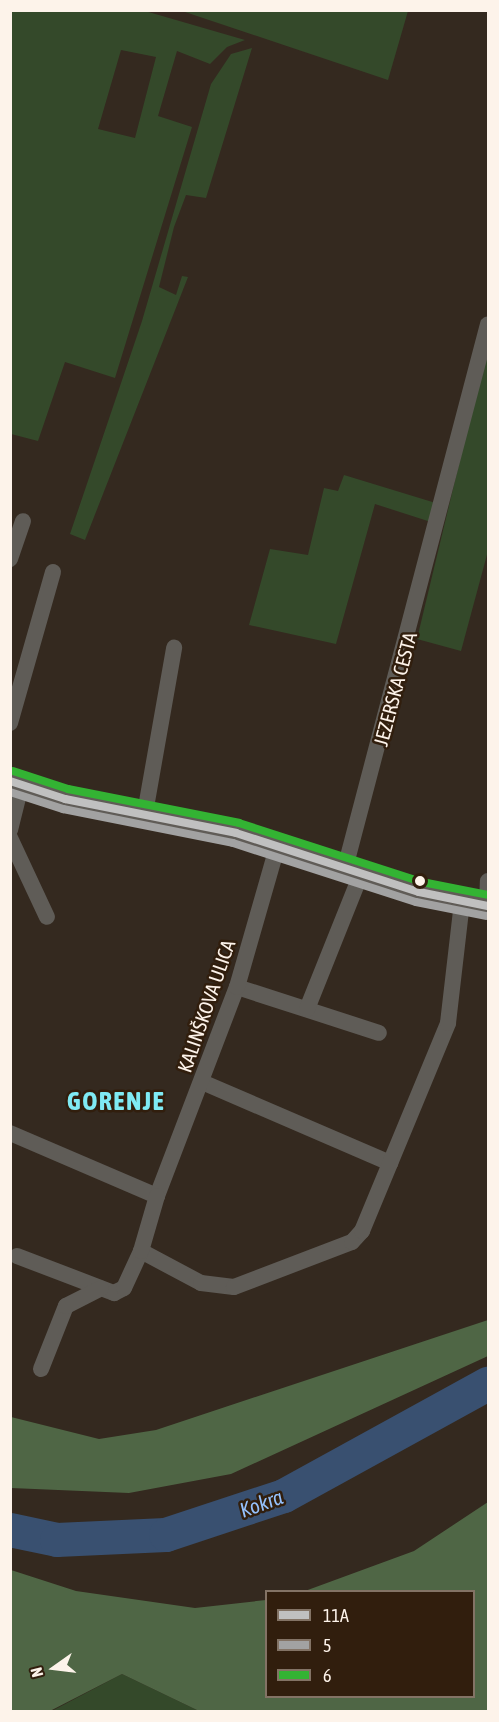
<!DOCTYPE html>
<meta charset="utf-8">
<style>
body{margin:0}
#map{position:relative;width:499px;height:1722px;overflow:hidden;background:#34291f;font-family:"Asap Condensed",sans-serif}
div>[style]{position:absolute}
.green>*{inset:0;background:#34492a}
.forest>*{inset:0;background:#4f6645}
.river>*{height:34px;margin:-17px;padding:0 17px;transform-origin:17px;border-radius:17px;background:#395070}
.street>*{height:16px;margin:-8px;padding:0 8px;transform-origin:8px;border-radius:8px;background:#5f5c57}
.secondary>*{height:24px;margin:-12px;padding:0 12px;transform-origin:12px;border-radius:12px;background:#605c57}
.bus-1>*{height:8px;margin:-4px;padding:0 4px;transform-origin:4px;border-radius:4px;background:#c0c0c0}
.bus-2>*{height:8px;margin:-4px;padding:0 4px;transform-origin:4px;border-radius:4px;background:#a2a2a2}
.bus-3>*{height:8px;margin:-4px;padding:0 4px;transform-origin:4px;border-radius:4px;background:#33b333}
.dots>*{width:16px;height:16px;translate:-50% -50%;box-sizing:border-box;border:3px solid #311e0d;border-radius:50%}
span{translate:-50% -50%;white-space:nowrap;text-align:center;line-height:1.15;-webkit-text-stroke:5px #311e0d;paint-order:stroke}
.street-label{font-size:20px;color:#fdf3ea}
.water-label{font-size:21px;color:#95c1fc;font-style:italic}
.district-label{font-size:26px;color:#7feaf3;font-weight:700;letter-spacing:1.5px}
.frame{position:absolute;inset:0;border:12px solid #fdf3ea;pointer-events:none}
.legend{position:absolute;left:265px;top:1590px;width:210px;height:108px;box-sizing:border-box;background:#311e0d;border:2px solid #837365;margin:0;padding:8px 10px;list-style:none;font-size:18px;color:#fdf3ea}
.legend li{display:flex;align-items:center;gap:12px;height:30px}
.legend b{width:30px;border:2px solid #837365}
.north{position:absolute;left:24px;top:1638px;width:60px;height:60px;-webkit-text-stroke:4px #311e0d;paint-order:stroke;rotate:256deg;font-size:16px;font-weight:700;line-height:24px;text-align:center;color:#fdf3ea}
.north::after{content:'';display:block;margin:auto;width:21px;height:27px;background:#fdf3ea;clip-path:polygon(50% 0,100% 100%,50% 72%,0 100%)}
</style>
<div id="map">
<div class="green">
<i style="clip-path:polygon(evenodd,10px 11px,145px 11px,245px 40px,227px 47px,210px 64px,177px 51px,158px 116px,192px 127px,115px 378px,65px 362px,38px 441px,11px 434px,10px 11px,121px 50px,156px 57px,135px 138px,98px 129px,121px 50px)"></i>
<i style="clip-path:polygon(182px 11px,408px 11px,388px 80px)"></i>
<i style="clip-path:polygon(252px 48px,206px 198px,186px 195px,174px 227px,159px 287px,176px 295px,182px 276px,188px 277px,85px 540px,70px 534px,142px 321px,211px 84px,231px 54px)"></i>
<i style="clip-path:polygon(488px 343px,488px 551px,461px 651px,417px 639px)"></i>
<i style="clip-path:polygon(344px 475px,439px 504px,434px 523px,375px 504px,336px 644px,249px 625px,270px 549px,308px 555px,324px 488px,338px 491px)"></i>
<i style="clip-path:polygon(122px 1674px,199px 1711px,50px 1712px)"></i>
</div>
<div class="forest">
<i style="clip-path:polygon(488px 1320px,488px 1356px,231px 1474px,129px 1493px,11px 1488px,11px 1417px,99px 1439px,156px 1430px)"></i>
<i style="clip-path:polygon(488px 1502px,488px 1711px,199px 1711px,122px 1674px,50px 1711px,11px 1711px,11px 1570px,76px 1591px,195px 1608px,266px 1600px,266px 1696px,474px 1696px,474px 1592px,305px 1591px,414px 1551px)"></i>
</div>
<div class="river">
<i style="left:10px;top:1530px;width:48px;rotate:12deg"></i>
<i style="left:57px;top:1540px;width:109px;rotate:-2.6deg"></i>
<i style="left:166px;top:1535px;width:124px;rotate:-18.3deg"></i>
<i style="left:284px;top:1496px;width:233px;rotate:-28.8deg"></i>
</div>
<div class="street">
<i style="left:10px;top:559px;width:40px;rotate:-71.1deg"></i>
<i style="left:10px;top:723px;width:157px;rotate:-74.1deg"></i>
<i style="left:145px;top:813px;width:168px;rotate:-80deg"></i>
<i style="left:10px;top:830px;width:45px;rotate:-76deg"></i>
<i style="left:10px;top:838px;width:87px;rotate:64.9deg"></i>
<i style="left:345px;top:868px;width:562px;rotate:-75.27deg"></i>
<i style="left:487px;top:906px;width:25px;rotate:-88deg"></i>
<i style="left:237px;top:987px;width:149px;rotate:17.9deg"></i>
<i style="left:307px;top:1009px;width:145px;rotate:-68.2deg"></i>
<i style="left:202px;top:1082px;width:205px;rotate:23.3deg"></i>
<i style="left:10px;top:1133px;width:160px;rotate:23.2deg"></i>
<i style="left:157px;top:1196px;width:224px;rotate:-69.1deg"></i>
<i style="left:237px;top:987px;width:149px;rotate:-74deg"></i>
<i style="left:141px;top:1251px;width:68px;rotate:28.1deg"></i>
<i style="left:201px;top:1283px;width:33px;rotate:7deg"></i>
<i style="left:234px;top:1287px;width:126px;rotate:-20.9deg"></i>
<i style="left:352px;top:1242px;width:15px;rotate:-48deg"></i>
<i style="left:362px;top:1231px;width:225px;rotate:-67.5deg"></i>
<i style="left:448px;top:1023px;width:122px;rotate:-83.4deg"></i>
<i style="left:17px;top:1256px;width:104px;rotate:20.9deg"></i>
<i style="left:114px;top:1293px;width:11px;rotate:-27deg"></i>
<i style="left:124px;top:1288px;width:41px;rotate:-65.3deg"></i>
<i style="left:141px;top:1251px;width:57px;rotate:-73.8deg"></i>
<i style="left:41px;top:1369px;width:68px;rotate:-68.4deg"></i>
<i style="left:66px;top:1306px;width:39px;rotate:-27deg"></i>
</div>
<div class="secondary">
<i style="left:10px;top:781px;width:58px;rotate:18.1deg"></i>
<i style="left:65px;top:799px;width:174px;rotate:11.2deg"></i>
<i style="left:236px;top:833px;width:192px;rotate:17.9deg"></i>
<i style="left:419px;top:892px;width:70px;rotate:11.5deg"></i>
</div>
<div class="bus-1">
<i style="left:10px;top:781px;width:58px;rotate:18.1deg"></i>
<i style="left:65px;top:799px;width:174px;rotate:11.2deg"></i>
<i style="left:236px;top:833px;width:192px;rotate:17.9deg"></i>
<i style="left:419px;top:892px;width:70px;rotate:11.5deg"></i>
</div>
<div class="bus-2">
<i style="left:10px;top:792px;width:56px;rotate:17.8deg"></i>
<i style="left:63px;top:809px;width:173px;rotate:11.3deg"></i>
<i style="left:233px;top:843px;width:192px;rotate:17.9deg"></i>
<i style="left:416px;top:902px;width:71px;rotate:11.3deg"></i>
</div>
<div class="bus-3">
<i style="left:13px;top:771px;width:58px;rotate:18.1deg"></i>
<i style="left:68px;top:789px;width:174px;rotate:11.2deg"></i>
<i style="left:239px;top:823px;width:192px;rotate:17.9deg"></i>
<i style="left:422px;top:882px;width:67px;rotate:11.1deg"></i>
</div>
<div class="dots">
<i style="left:420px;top:881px;background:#fdf3ea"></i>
</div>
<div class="street-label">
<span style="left:395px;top:689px;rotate:-75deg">JEZERSKA CESTA</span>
<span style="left:206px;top:1006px;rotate:-71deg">KALINŠKOVA ULICA</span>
</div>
<div class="water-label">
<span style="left:261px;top:1503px;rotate:-20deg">Kokra</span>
</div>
<div class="district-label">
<span style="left:116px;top:1102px">GORENJE</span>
</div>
<div class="frame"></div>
<ul class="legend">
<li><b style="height:8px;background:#c0c0c0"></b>11A</li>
<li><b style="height:8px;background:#a2a2a2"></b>5</li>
<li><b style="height:8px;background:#33b333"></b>6</li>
</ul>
<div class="north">N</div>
</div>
